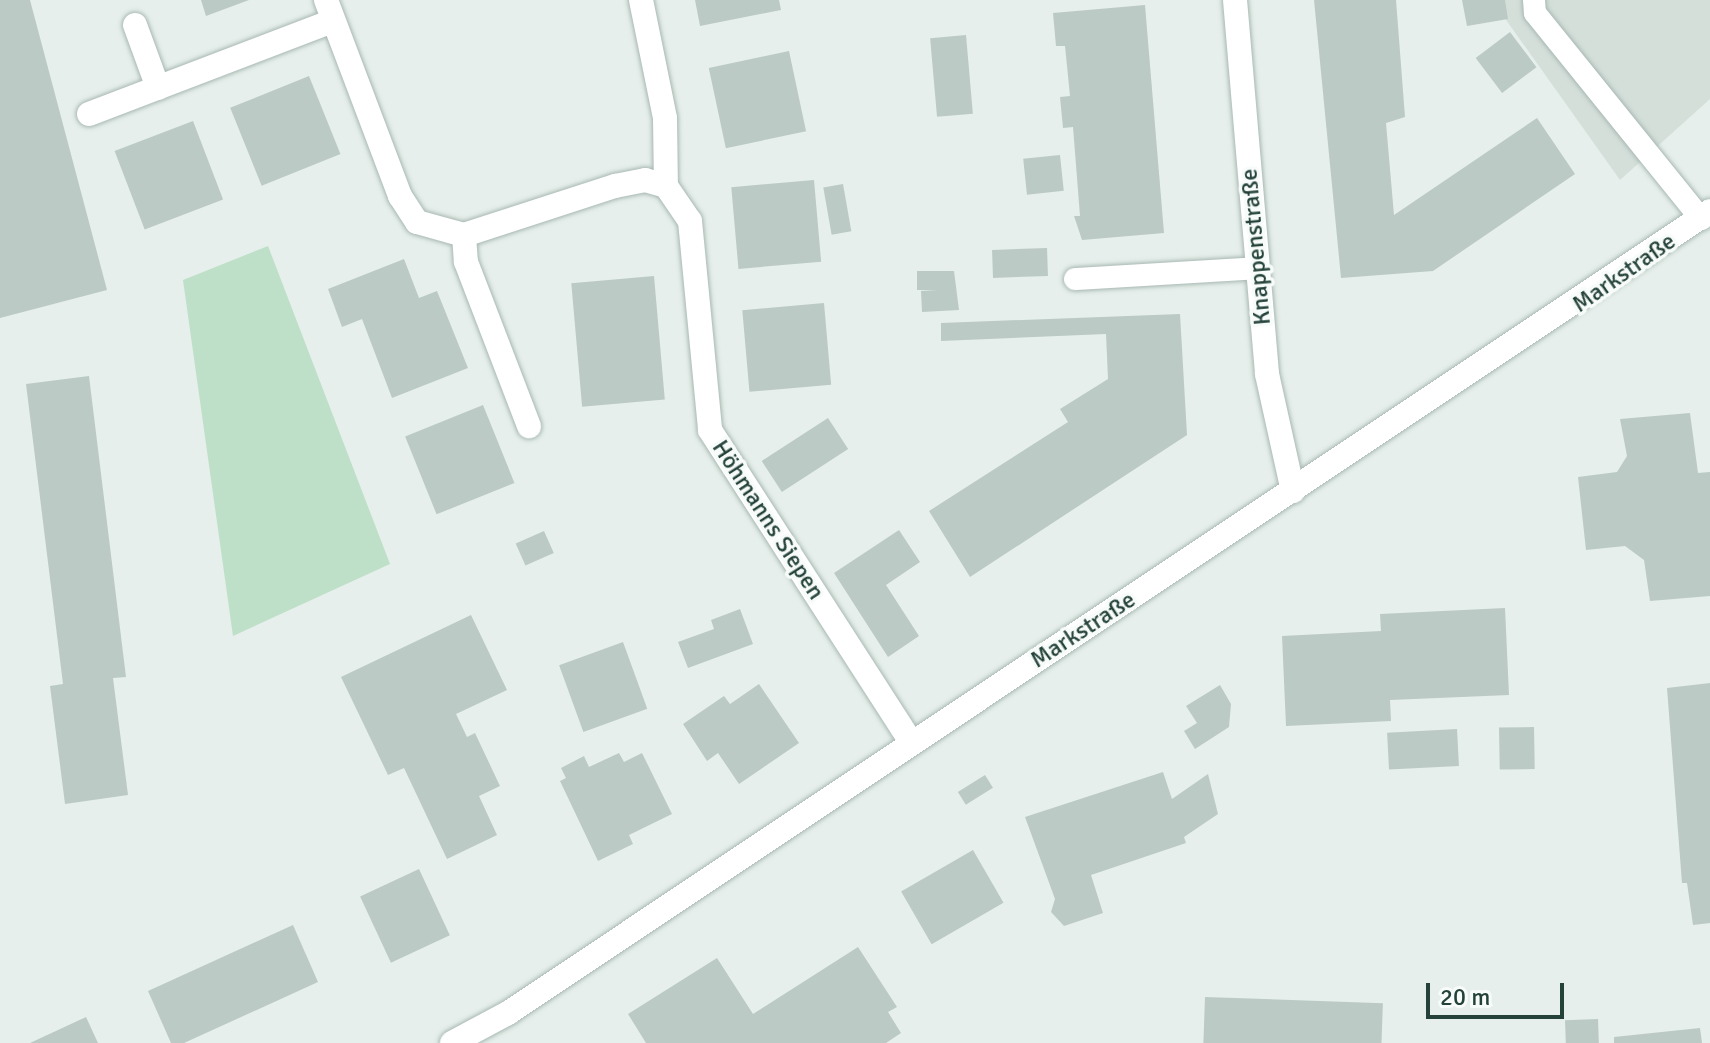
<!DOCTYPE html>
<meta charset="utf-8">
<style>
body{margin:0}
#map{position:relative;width:1710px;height:1043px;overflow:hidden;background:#e6efeb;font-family:Signika,sans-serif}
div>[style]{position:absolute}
.built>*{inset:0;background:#d4dfda}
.green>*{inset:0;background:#bfe0c8}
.building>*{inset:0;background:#bbcac4;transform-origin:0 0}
.roads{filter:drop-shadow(0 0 2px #a8b8b2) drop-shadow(0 0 2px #a8b8b2)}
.lane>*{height:22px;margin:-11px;padding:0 11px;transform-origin:11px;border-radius:11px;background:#fff}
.street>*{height:24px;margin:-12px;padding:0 12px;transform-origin:12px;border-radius:12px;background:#fff}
.secondary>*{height:24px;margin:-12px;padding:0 12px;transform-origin:12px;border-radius:12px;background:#fff}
span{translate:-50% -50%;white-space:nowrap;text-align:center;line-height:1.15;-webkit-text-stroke:7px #f7fbf9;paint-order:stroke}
.street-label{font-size:24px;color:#24423a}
.scale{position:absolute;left:1426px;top:983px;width:138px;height:36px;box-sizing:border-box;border:4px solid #24423a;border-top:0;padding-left:10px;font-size:24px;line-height:28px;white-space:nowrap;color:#24423a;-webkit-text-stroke:6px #f7fbf9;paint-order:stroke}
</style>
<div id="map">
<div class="built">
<i style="clip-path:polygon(1503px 0,1710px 0,1710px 99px,1620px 180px,1504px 17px)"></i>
</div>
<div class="green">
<i style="clip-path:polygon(268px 246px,390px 564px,233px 636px,183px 280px)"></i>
</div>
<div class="building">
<i style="clip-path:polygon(0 0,30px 0,107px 290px,0 318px)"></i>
<i style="clip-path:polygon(201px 0,249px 0,206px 16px)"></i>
<i style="clip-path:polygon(695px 0,779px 0,781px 10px,700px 26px)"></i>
<i style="clip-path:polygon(1314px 0,1396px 0,1405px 117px,1386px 123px,1394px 215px,1537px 118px,1575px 174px,1433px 271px,1341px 278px)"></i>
<i style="clip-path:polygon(1462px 0,1505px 0,1508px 19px,1467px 26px)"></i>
<i style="clip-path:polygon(1145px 5px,1164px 233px,1082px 240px,1074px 216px,1080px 216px,1073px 127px,1063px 128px,1060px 97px,1070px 96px,1065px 46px,1056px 46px,1053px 13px)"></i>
<i style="left:1510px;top:32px;width:44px;height:43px;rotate:53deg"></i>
<i style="left:966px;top:35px;width:79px;height:36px;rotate:85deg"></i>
<i style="left:789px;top:51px;width:82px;height:82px;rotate:78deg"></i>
<i style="left:309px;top:76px;width:84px;height:85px;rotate:68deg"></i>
<i style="left:193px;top:121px;width:84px;height:84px;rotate:69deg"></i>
<i style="left:1060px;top:155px;width:36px;height:37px;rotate:84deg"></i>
<i style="left:814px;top:180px;width:82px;height:83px;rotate:85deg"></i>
<i style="left:843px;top:184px;width:48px;height:20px;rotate:80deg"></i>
<i style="left:1047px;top:248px;width:28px;height:55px;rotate:88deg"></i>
<i style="clip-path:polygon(404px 259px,419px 298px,437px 291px,468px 368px,392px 398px,362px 319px,342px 327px,328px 289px)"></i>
<i style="clip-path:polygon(917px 271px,954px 271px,959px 310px,922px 312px,921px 291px,937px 290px,917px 290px)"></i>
<i style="left:654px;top:276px;width:124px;height:83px;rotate:85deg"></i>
<i style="left:824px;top:303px;width:82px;height:82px;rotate:85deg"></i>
<i style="clip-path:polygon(1180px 314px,1187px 435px,970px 577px,929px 511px,1068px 422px,1060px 409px,1108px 379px,1106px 334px,941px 341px,941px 323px)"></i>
<i style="clip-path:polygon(89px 376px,126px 677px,113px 678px,128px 795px,65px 804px,50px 686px,63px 684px,26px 384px)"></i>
<i style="left:483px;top:405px;width:84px;height:84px;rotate:68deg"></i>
<i style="clip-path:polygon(1690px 413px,1698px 473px,1710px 472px,1710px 596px,1650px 601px,1644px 560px,1625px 546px,1586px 550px,1578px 477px,1617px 472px,1627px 456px,1620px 419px)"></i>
<i style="left:828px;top:418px;width:37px;height:79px;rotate:57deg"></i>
<i style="clip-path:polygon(899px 530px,920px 562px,886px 585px,919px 636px,888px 657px,834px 573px)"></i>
<i style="left:544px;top:531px;width:24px;height:31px;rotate:66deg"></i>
<i style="clip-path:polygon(1505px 608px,1509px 695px,1390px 700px,1391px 721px,1286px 726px,1282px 636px,1381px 631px,1380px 614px)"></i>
<i style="clip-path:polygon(740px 609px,753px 644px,688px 668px,678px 642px,714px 629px,711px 620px)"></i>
<i style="clip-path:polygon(471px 615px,507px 690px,456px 714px,467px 737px,475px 733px,500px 786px,479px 796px,497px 835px,447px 859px,404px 768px,388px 775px,341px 677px)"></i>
<i style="left:623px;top:642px;width:71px;height:68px;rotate:70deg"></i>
<i style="clip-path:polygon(1710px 683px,1710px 923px,1693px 925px,1687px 883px,1682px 883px,1667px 688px)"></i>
<i style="clip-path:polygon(759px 684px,799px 743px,739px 784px,718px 753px,707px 761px,683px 724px,724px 696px,730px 704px)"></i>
<i style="clip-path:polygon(1220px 685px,1231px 704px,1229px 727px,1195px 749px,1184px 731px,1197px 723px,1186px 706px)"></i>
<i style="left:1534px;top:727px;width:42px;height:35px;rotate:89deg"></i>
<i style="left:1457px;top:729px;width:37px;height:70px;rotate:87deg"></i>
<i style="clip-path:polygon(619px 753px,624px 762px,642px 753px,672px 814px,629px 835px,633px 844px,598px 861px,560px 781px,566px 778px,561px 768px,584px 756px,589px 767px)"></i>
<i style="clip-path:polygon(1163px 772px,1172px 799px,1208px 774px,1218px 814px,1184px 837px,1186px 843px,1091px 875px,1103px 913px,1064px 926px,1051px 912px,1055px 899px,1025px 817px)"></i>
<i style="left:985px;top:775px;width:15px;height:32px;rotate:58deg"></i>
<i style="left:973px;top:850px;width:61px;height:83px;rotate:60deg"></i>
<i style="left:419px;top:869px;width:73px;height:65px;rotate:65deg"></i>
<i style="clip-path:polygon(293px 925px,318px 982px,184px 1043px,171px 1043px,148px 991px)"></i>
<i style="clip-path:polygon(858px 947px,897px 1007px,888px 1012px,901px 1033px,886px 1043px,646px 1043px,628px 1014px,717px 958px,753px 1014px)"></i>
<i style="left:1205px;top:997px;width:178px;height:46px;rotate:2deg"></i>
<i style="clip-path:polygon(86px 1017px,98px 1043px,30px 1043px)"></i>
<i style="left:1598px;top:1019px;width:24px;height:33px;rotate:88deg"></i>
<i style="clip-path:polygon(1700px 1028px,1702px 1043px,1614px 1043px,1614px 1037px)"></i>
</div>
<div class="roads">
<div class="lane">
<i style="left:1534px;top:0;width:13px;rotate:86deg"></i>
<i style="left:1535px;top:13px;width:265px;rotate:51.1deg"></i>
<i style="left:1075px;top:279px;width:183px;rotate:-3.4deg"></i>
</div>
<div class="street">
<i style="left:326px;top:0;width:210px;rotate:69.3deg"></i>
<i style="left:400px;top:196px;width:31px;rotate:57deg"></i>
<i style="left:417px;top:222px;width:49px;rotate:15.5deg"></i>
<i style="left:464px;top:235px;width:159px;rotate:-18deg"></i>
<i style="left:615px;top:186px;width:31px;rotate:-11deg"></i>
<i style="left:645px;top:180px;width:22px;rotate:16deg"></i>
<i style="left:641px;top:0;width:120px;rotate:78.5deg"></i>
<i style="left:665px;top:118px;width:68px;rotate:89.2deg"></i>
<i style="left:666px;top:186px;width:42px;rotate:55.6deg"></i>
<i style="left:690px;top:221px;width:210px;rotate:84.5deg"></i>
<i style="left:710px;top:430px;width:371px;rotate:57.2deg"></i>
<i style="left:1235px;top:0;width:375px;rotate:85.1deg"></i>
<i style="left:1267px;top:374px;width:120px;rotate:77.5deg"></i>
<i style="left:135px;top:25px;width:67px;rotate:69.9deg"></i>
<i style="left:89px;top:114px;width:261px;rotate:-20.9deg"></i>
<i style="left:464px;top:235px;width:27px;rotate:86deg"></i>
<i style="left:466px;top:262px;width:176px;rotate:69deg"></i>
</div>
<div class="secondary">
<i style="left:452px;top:1043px;width:64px;rotate:-28.2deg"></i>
<i style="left:508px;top:1013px;width:1445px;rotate:-33.71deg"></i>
</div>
</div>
<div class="street-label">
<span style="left:1256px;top:247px;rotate:-95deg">Knappenstraße</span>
<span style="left:1624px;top:273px;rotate:-35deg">Markstraße</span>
<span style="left:768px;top:520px;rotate:57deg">Höhmanns Siepen</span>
<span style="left:1083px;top:630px;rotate:-33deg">Markstraße</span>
</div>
<div class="scale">20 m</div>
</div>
